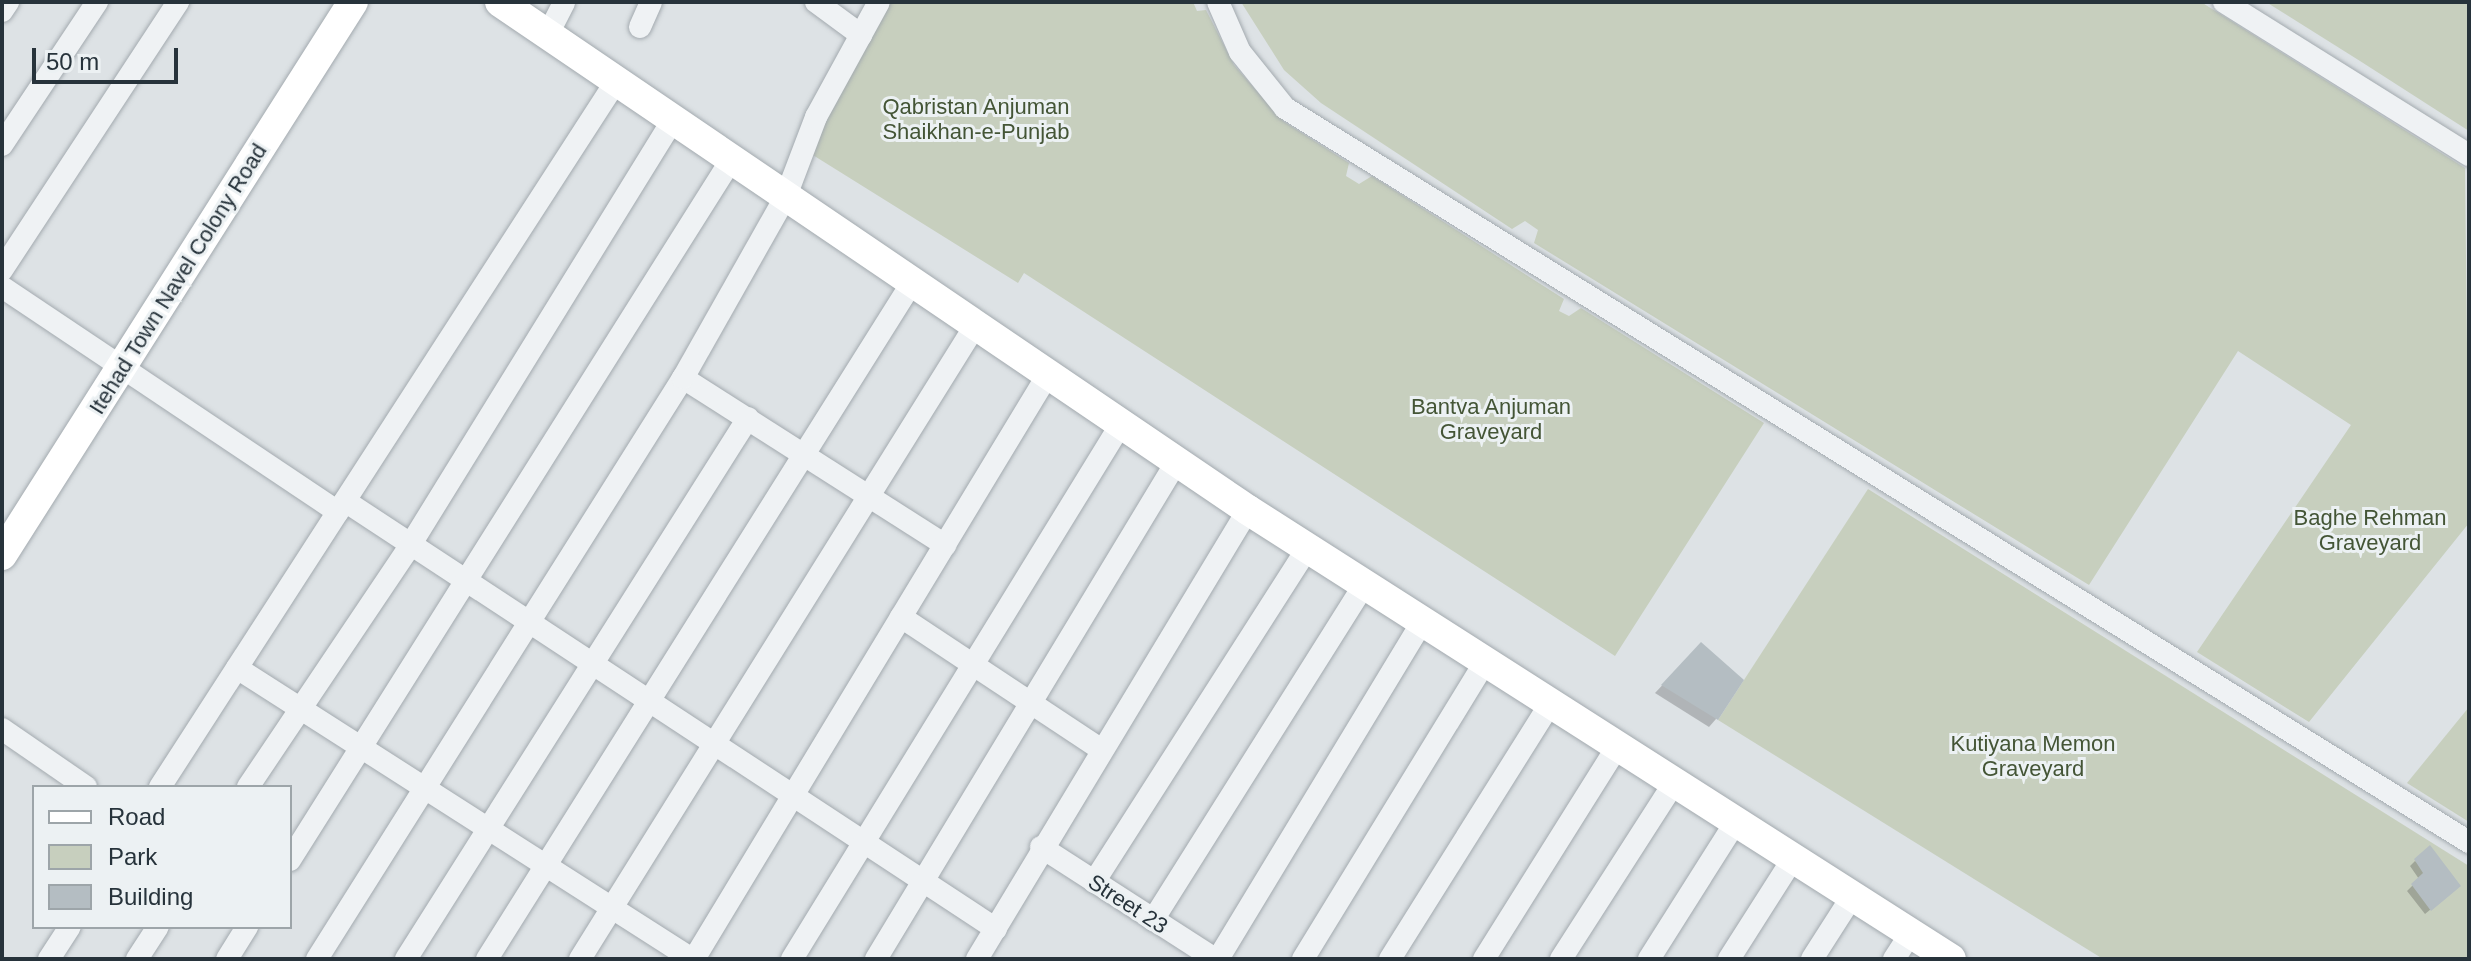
<!DOCTYPE html>
<style>
body{margin:0}
#map{position:relative;width:2471px;height:961px;overflow:hidden;background:#dde2e5;font-family:Arial,sans-serif}
div>[style]{position:absolute}
.green>*{inset:0;background:#c7cfbe}
.shadow>*{inset:0;background:#0003}
.building>*{inset:0;background:#b4bdc2}
.roads{filter:drop-shadow(0 0 2px #a3aaaf) drop-shadow(0 0 2px #a3aaaf)}
.street>*{height:22px;margin:-11px;padding:0 11px;transform-origin:11px;border-radius:11px;background:#eff2f4}
.secondary>*{height:30px;margin:-15px;padding:0 15px;transform-origin:15px;border-radius:15px;background:#fff}
span{translate:-50% -50%;white-space:nowrap;text-align:center;line-height:1.15;-webkit-text-stroke:6px #ecf1f3;paint-order:stroke}
.park-label{font-size:22px;color:#445536}
.street-label{font-size:22px;color:#27333b}
.frame{position:absolute;inset:0;border:4px solid #27333b;pointer-events:none}
.legend{position:absolute;left:32px;top:785px;width:260px;height:144px;box-sizing:border-box;background:#ecf1f3;border:2px solid #9da5a9;margin:0;padding:10px 14px;list-style:none;font-size:24px;color:#27333b}
.legend li{display:flex;align-items:center;gap:16px;height:40px}
.legend b{width:40px;border:2px solid #9da5a9}
.scale{position:absolute;left:32px;top:48px;width:146px;height:36px;box-sizing:border-box;border:4px solid #27333b;border-top:0;padding-left:10px;font-size:24px;line-height:28px;white-space:nowrap;color:#27333b;-webkit-text-stroke:6px #ecf1f3;paint-order:stroke}
</style>
<div id="map">
<div class="green">
<i style="clip-path:polygon(891px 2px,1193px 2px,1197px 11px,1206px 10px,1234px 65px,1283px 121px,1349px 163px,1346px 176px,1359px 184px,1372px 176px,1564px 299px,1559px 311px,1569px 316px,1581px 308px,1764px 423px,1615px 656px,1024px 273px,1018px 283px,808px 152px)"></i>
<i style="clip-path:polygon(1241px 2px,2201px 2px,2465px 168px,2469px 523px,2309px 722px,2197px 652px,2351px 425px,2238px 351px,2089px 585px,1534px 243px,1538px 230px,1525px 221px,1512px 229px,1321px 103px,1284px 70px)"></i>
<i style="clip-path:polygon(2266px 2px,2469px 2px,2469px 131px,2360px 61px)"></i>
<i style="clip-path:polygon(1868px 489px,2469px 866px,2469px 959px,2103px 959px,1718px 720px)"></i>
<i style="clip-path:polygon(2469px 707px,2469px 822px,2407px 783px)"></i>
</div>
<div class="shadow">
<i style="clip-path:polygon(1701px 644px,1716px 719px,1709px 727px,1655px 693px)"></i>
<i style="clip-path:polygon(2415px 861px,2454px 890px,2425px 914px,2407px 891px,2419px 879px,2410px 866px)"></i>
</div>
<div class="building">
<i style="clip-path:polygon(1701px 642px,1744px 680px,1718px 720px,1661px 685px)"></i>
<i style="clip-path:polygon(2430px 845px,2461px 886px,2431px 911px,2411px 884px,2423px 873px,2414px 859px)"></i>
</div>
<div class="roads">
<div class="street">
<i style="left:816px;top:2px;width:56px;rotate:36.3deg"></i>
<i style="left:1218px;top:2px;width:55px;rotate:66.3deg"></i>
<i style="left:1240px;top:52px;width:72px;rotate:51.2deg"></i>
<i style="left:1285px;top:108px;width:1393px;rotate:31.8deg"></i>
<i style="left:2224px;top:2px;width:289px;rotate:32deg"></i>
<i style="left:2px;top:11px;width:11px;rotate:-56deg"></i>
<i style="left:640px;top:27px;width:27px;rotate:-66deg"></i>
<i style="left:547px;top:36px;width:38px;rotate:-63deg"></i>
<i style="left:2px;top:145px;width:172px;rotate:-56.4deg"></i>
<i style="left:2px;top:270px;width:321px;rotate:-56.7deg"></i>
<i style="left:2px;top:287px;width:404px;rotate:33.8deg"></i>
<i style="left:683px;top:378px;width:311px;rotate:32.5deg"></i>
<i style="left:345px;top:501px;width:779px;rotate:33.32deg"></i>
<i style="left:901px;top:617px;width:241px;rotate:33.5deg"></i>
<i style="left:237px;top:668px;width:540px;rotate:32.6deg"></i>
<i style="left:2px;top:729px;width:102px;rotate:34.6deg"></i>
<i style="left:160px;top:787px;width:838px;rotate:-57.13deg"></i>
<i style="left:248px;top:787px;width:293px;rotate:-56.1deg"></i>
<i style="left:411px;top:544px;width:497px;rotate:-58.3deg"></i>
<i style="left:1041px;top:847px;width:207px;rotate:32.8deg"></i>
<i style="left:290px;top:860px;width:827px;rotate:-57.79deg"></i>
<i style="left:1094px;top:882px;width:397px;rotate:-57.4deg"></i>
<i style="left:1153px;top:920px;width:397px;rotate:-57.8deg"></i>
<i style="left:49px;top:959px;width:38px;rotate:-57deg"></i>
<i style="left:137px;top:959px;width:38px;rotate:-57deg"></i>
<i style="left:227px;top:959px;width:38px;rotate:-58deg"></i>
<i style="left:317px;top:959px;width:687px;rotate:-57.79deg"></i>
<i style="left:683px;top:378px;width:209px;rotate:-60.5deg"></i>
<i style="left:786px;top:196px;width:85px;rotate:-69.2deg"></i>
<i style="left:816px;top:117px;width:131px;rotate:-61.3deg"></i>
<i style="left:406px;top:959px;width:640px;rotate:-57.7deg"></i>
<i style="left:487px;top:959px;width:801px;rotate:-57.86deg"></i>
<i style="left:580px;top:959px;width:746px;rotate:-58.04deg"></i>
<i style="left:694px;top:959px;width:682px;rotate:-58.81deg"></i>
<i style="left:792px;top:959px;width:628px;rotate:-58.41deg"></i>
<i style="left:876px;top:959px;width:582px;rotate:-58.85deg"></i>
<i style="left:977px;top:959px;width:524px;rotate:-58.89deg"></i>
<i style="left:1218px;top:959px;width:395px;rotate:-58.8deg"></i>
<i style="left:1303px;top:959px;width:351px;rotate:-58.5deg"></i>
<i style="left:1390px;top:959px;width:303px;rotate:-57.9deg"></i>
<i style="left:1484px;top:959px;width:254px;rotate:-57.9deg"></i>
<i style="left:1561px;top:959px;width:213px;rotate:-57.3deg"></i>
<i style="left:1649px;top:959px;width:165px;rotate:-57.7deg"></i>
<i style="left:1729px;top:959px;width:121px;rotate:-57.5deg"></i>
<i style="left:1812px;top:959px;width:76px;rotate:-57.4deg"></i>
<i style="left:1894px;top:959px;width:31px;rotate:-57deg"></i>
</div>
<div class="secondary">
<i style="left:500px;top:2px;width:904px;rotate:34.18deg"></i>
<i style="left:1248px;top:510px;width:834px;rotate:32.57deg"></i>
<i style="left:2px;top:555px;width:655px;rotate:-57.6deg"></i>
</div>
</div>
<div class="park-label">
<span style="left:976px;top:119px">Qabristan Anjuman<br>Shaikhan-e-Punjab</span>
<span style="left:1491px;top:419px">Bantva Anjuman<br>Graveyard</span>
<span style="left:2370px;top:530px">Baghe Rehman<br>Graveyard</span>
<span style="left:2033px;top:756px">Kutiyana Memon<br>Graveyard</span>
</div>
<div class="street-label">
<span style="left:178px;top:279px;rotate:-58deg">Itehad Town Navel Colony Road</span>
<span style="left:1128px;top:904px;rotate:33deg">Street 23</span>
</div>
<div class="frame"></div>
<ul class="legend">
<li><b style="height:10px;background:#fff"></b>Road</li>
<li><b style="height:22px;background:#c7cfbe"></b>Park</li>
<li><b style="height:22px;background:#b4bdc2"></b>Building</li>
</ul>
<div class="scale">50 m</div>
</div>
